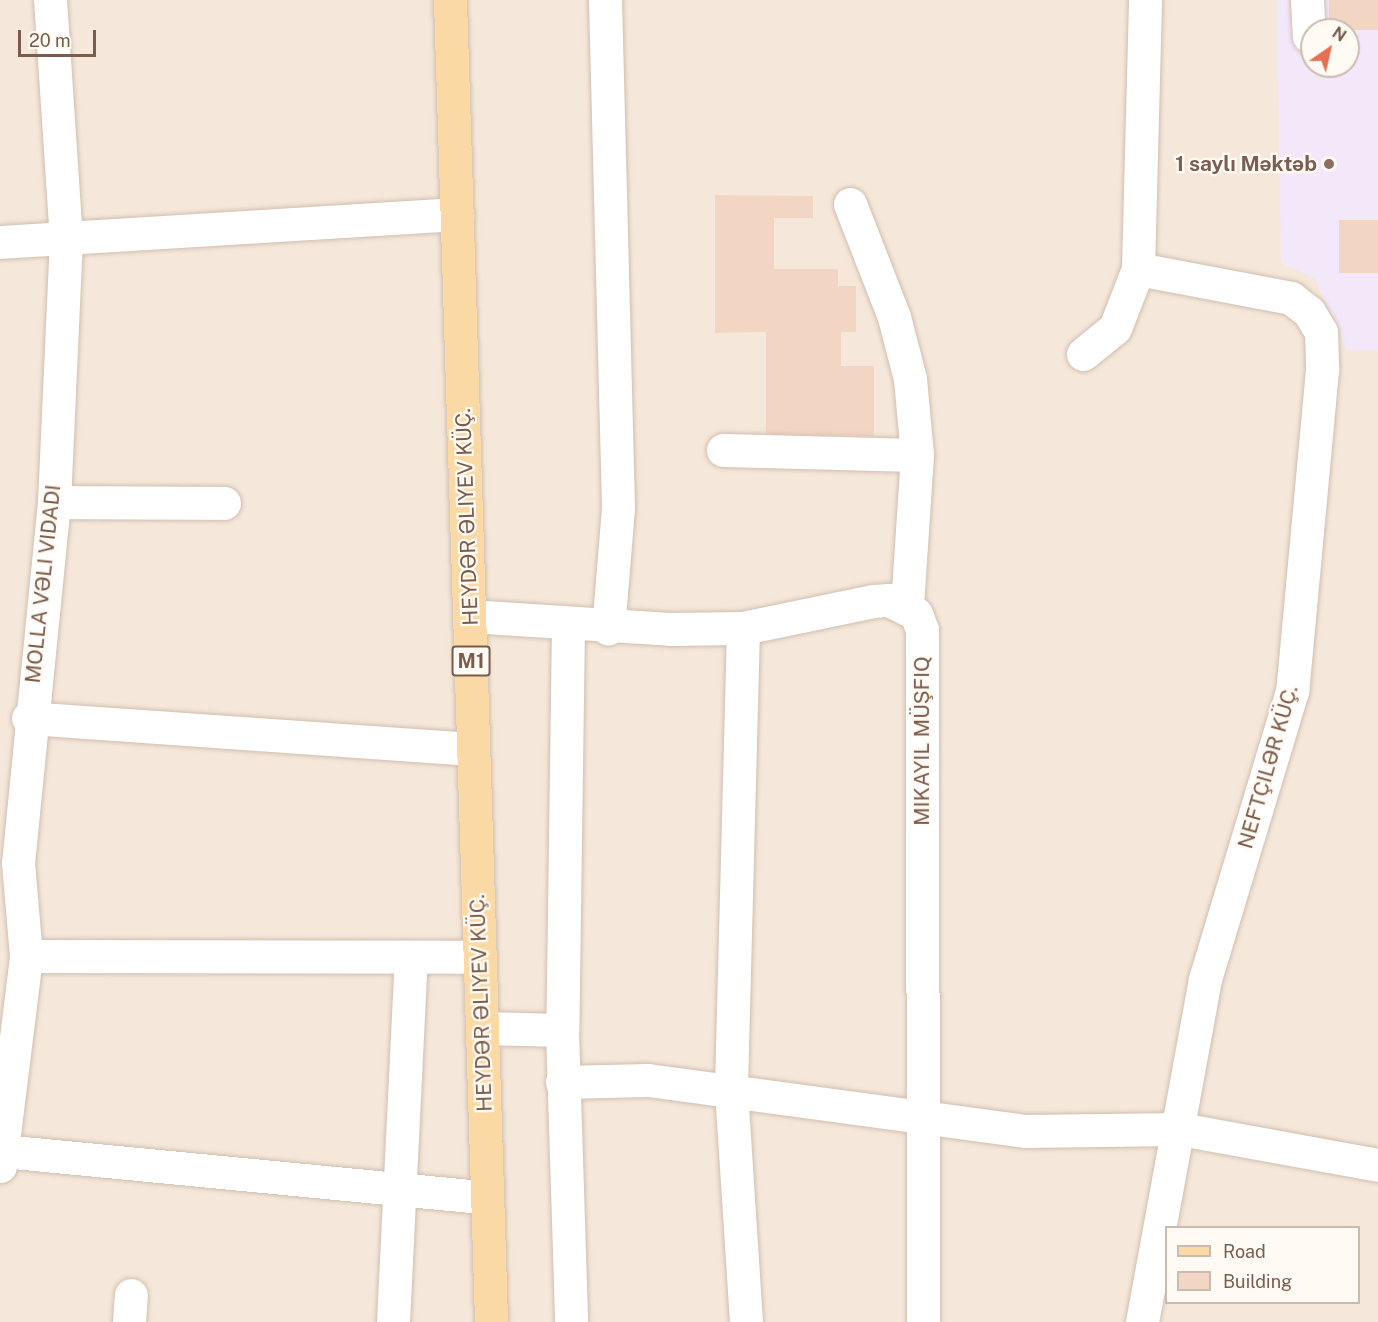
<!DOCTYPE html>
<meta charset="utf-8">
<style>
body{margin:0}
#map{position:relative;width:1378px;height:1322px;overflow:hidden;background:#fdf6ec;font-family:"Public Sans",sans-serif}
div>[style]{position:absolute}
.residential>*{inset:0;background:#f5e8da}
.education>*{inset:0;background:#f3e8fa}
.building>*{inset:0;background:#f3d5c3;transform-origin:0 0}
.roads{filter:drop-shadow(0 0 2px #d1beb0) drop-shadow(0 0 2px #d1beb0)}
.minor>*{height:33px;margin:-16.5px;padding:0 16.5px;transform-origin:16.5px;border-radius:16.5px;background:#fff}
.major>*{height:33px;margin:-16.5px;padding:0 16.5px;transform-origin:16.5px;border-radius:16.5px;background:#fbd9a5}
.dots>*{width:16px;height:16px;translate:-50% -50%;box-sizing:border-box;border:3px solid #fffaf3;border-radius:50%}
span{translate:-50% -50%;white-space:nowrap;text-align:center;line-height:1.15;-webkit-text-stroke:4.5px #fffaf3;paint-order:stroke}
.shield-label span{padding:2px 4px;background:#fffaf3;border:2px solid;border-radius:4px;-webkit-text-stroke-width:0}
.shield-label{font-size:20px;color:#7a5c4d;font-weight:700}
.education-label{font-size:21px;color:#785e54;font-weight:700}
.right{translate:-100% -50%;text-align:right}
.street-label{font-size:21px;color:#7a5c4d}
.legend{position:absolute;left:1165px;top:1226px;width:195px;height:78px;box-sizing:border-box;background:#fffaf3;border:2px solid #cabbb1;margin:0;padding:8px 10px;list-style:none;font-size:18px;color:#7a5c4d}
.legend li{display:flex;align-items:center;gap:12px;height:30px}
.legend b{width:30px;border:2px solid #cabbb1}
.north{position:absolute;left:1300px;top:18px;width:60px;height:60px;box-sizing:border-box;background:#fffaf3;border:2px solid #cabbb1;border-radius:50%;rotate:34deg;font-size:16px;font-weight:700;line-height:24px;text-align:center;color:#7a5c4d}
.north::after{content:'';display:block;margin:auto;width:21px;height:27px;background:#e76f51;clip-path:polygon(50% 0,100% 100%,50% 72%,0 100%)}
.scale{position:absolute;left:18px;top:30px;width:78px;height:27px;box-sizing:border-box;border:3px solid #7a5c4d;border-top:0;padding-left:8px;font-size:18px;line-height:21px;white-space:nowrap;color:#7a5c4d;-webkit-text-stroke:4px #fffaf3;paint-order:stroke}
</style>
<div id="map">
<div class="residential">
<i style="clip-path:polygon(evenodd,0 0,1378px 0,1378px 1322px,0 1322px,0 0,1312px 30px,1348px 30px,1348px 66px,1312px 66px,1312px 30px,0 0,1166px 1228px,1358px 1228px,1358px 1302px,1166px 1302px,1166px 1228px)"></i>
</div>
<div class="education">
<i style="clip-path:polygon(evenodd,1277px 0,1378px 0,1378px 350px,1347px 350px,1315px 278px,1281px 263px,1277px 0,1312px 30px,1348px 30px,1348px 66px,1312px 66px,1312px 30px)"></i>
</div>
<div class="building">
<i style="left:1329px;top:0;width:49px;height:30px"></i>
<i style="clip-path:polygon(715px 195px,813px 196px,813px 218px,774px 218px,774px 269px,838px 269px,838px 286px,856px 286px,856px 332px,841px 332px,841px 366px,874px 366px,874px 436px,766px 435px,766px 332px,715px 333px)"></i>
<i style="left:1378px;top:220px;width:53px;height:39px;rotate:90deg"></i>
</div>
<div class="roads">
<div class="minor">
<i style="left:605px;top:0;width:508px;rotate:88.53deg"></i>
<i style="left:618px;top:508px;width:121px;rotate:94.7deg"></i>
<i style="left:1307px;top:0;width:36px;rotate:87deg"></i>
<i style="left:850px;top:204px;width:121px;rotate:68.7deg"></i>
<i style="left:894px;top:317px;width:64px;rotate:75.5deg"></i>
<i style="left:910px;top:379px;width:76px;rotate:84.7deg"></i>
<i style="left:917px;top:455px;width:151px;rotate:93.8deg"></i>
<i style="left:0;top:242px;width:458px;rotate:-3.5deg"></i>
<i style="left:1138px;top:269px;width:156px;rotate:10.7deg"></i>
<i style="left:1291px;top:298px;width:23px;rotate:38deg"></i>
<i style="left:1309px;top:312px;width:23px;rotate:59deg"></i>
<i style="left:1321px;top:332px;width:38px;rotate:88deg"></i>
<i style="left:1322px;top:370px;width:322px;rotate:95.3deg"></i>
<i style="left:1292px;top:691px;width:301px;rotate:106.8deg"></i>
<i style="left:1205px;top:979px;width:349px;rotate:100.4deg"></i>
<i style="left:1083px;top:354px;width:41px;rotate:-39.1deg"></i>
<i style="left:1115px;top:328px;width:63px;rotate:-68.7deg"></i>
<i style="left:1138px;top:269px;width:269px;rotate:-88.5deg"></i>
<i style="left:723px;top:450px;width:194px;rotate:1.5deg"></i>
<i style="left:54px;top:502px;width:170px;rotate:0.3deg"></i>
<i style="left:470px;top:616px;width:200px;rotate:3.7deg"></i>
<i style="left:670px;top:629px;width:73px;rotate:-0.8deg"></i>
<i style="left:743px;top:628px;width:133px;rotate:-11.7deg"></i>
<i style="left:873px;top:601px;width:16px;rotate:-4deg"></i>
<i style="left:889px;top:600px;width:30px;rotate:27deg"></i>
<i style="left:916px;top:614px;width:17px;rotate:69deg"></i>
<i style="left:922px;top:630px;width:692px;rotate:89.92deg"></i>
<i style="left:568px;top:625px;width:405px;rotate:90.8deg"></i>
<i style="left:562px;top:1030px;width:292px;rotate:88.2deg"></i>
<i style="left:743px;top:628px;width:462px;rotate:91.5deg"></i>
<i style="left:731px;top:1090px;width:232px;rotate:86.3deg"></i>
<i style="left:28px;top:718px;width:446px;rotate:4deg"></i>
<i style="left:26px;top:956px;width:454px;rotate:0.1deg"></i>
<i style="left:482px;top:1028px;width:80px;rotate:1.4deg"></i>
<i style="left:562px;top:1082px;width:86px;rotate:-1.3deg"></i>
<i style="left:648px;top:1080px;width:380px;rotate:7.7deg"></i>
<i style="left:1025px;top:1131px;width:155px;rotate:-0.7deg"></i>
<i style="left:1180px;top:1129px;width:201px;rotate:10.3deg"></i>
<i style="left:3px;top:1151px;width:486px;rotate:5.5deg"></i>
<i style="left:0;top:1166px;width:212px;rotate:-82.9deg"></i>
<i style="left:26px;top:956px;width:93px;rotate:-94.9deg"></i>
<i style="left:18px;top:863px;width:363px;rotate:-84.3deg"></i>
<i style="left:54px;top:502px;width:262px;rotate:-87.4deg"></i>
<i style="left:66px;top:240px;width:241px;rotate:-93.8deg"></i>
<i style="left:129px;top:1322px;width:27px;rotate:-86deg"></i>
<i style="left:393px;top:1322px;width:365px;rotate:-87.2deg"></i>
</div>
<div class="major">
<i style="left:450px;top:0;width:1323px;rotate:88.22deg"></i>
</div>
</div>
<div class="dots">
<i style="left:1329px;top:164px;background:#8d6e63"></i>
</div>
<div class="shield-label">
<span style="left:471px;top:661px">M1</span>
</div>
<div class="education-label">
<span class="right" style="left:1317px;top:164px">1 saylı Məktəb</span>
</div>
<div class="street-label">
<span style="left:467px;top:517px;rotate:-92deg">HEYDƏR ƏLIYEV KÜÇ.</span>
<span style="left:43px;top:584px;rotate:-84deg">MOLLA VƏLI VIDADI</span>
<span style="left:922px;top:741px;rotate:-90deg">MIKAYIL MÜŞFIQ</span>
<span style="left:1268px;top:767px;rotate:-74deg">NEFTÇILƏR KÜÇ.</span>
<span style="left:481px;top:1003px;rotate:-92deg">HEYDƏR ƏLIYEV KÜÇ.</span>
</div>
<ul class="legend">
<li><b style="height:8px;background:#fbd9a5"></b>Road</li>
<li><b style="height:16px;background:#f3d5c3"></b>Building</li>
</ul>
<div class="north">N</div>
<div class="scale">20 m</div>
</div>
